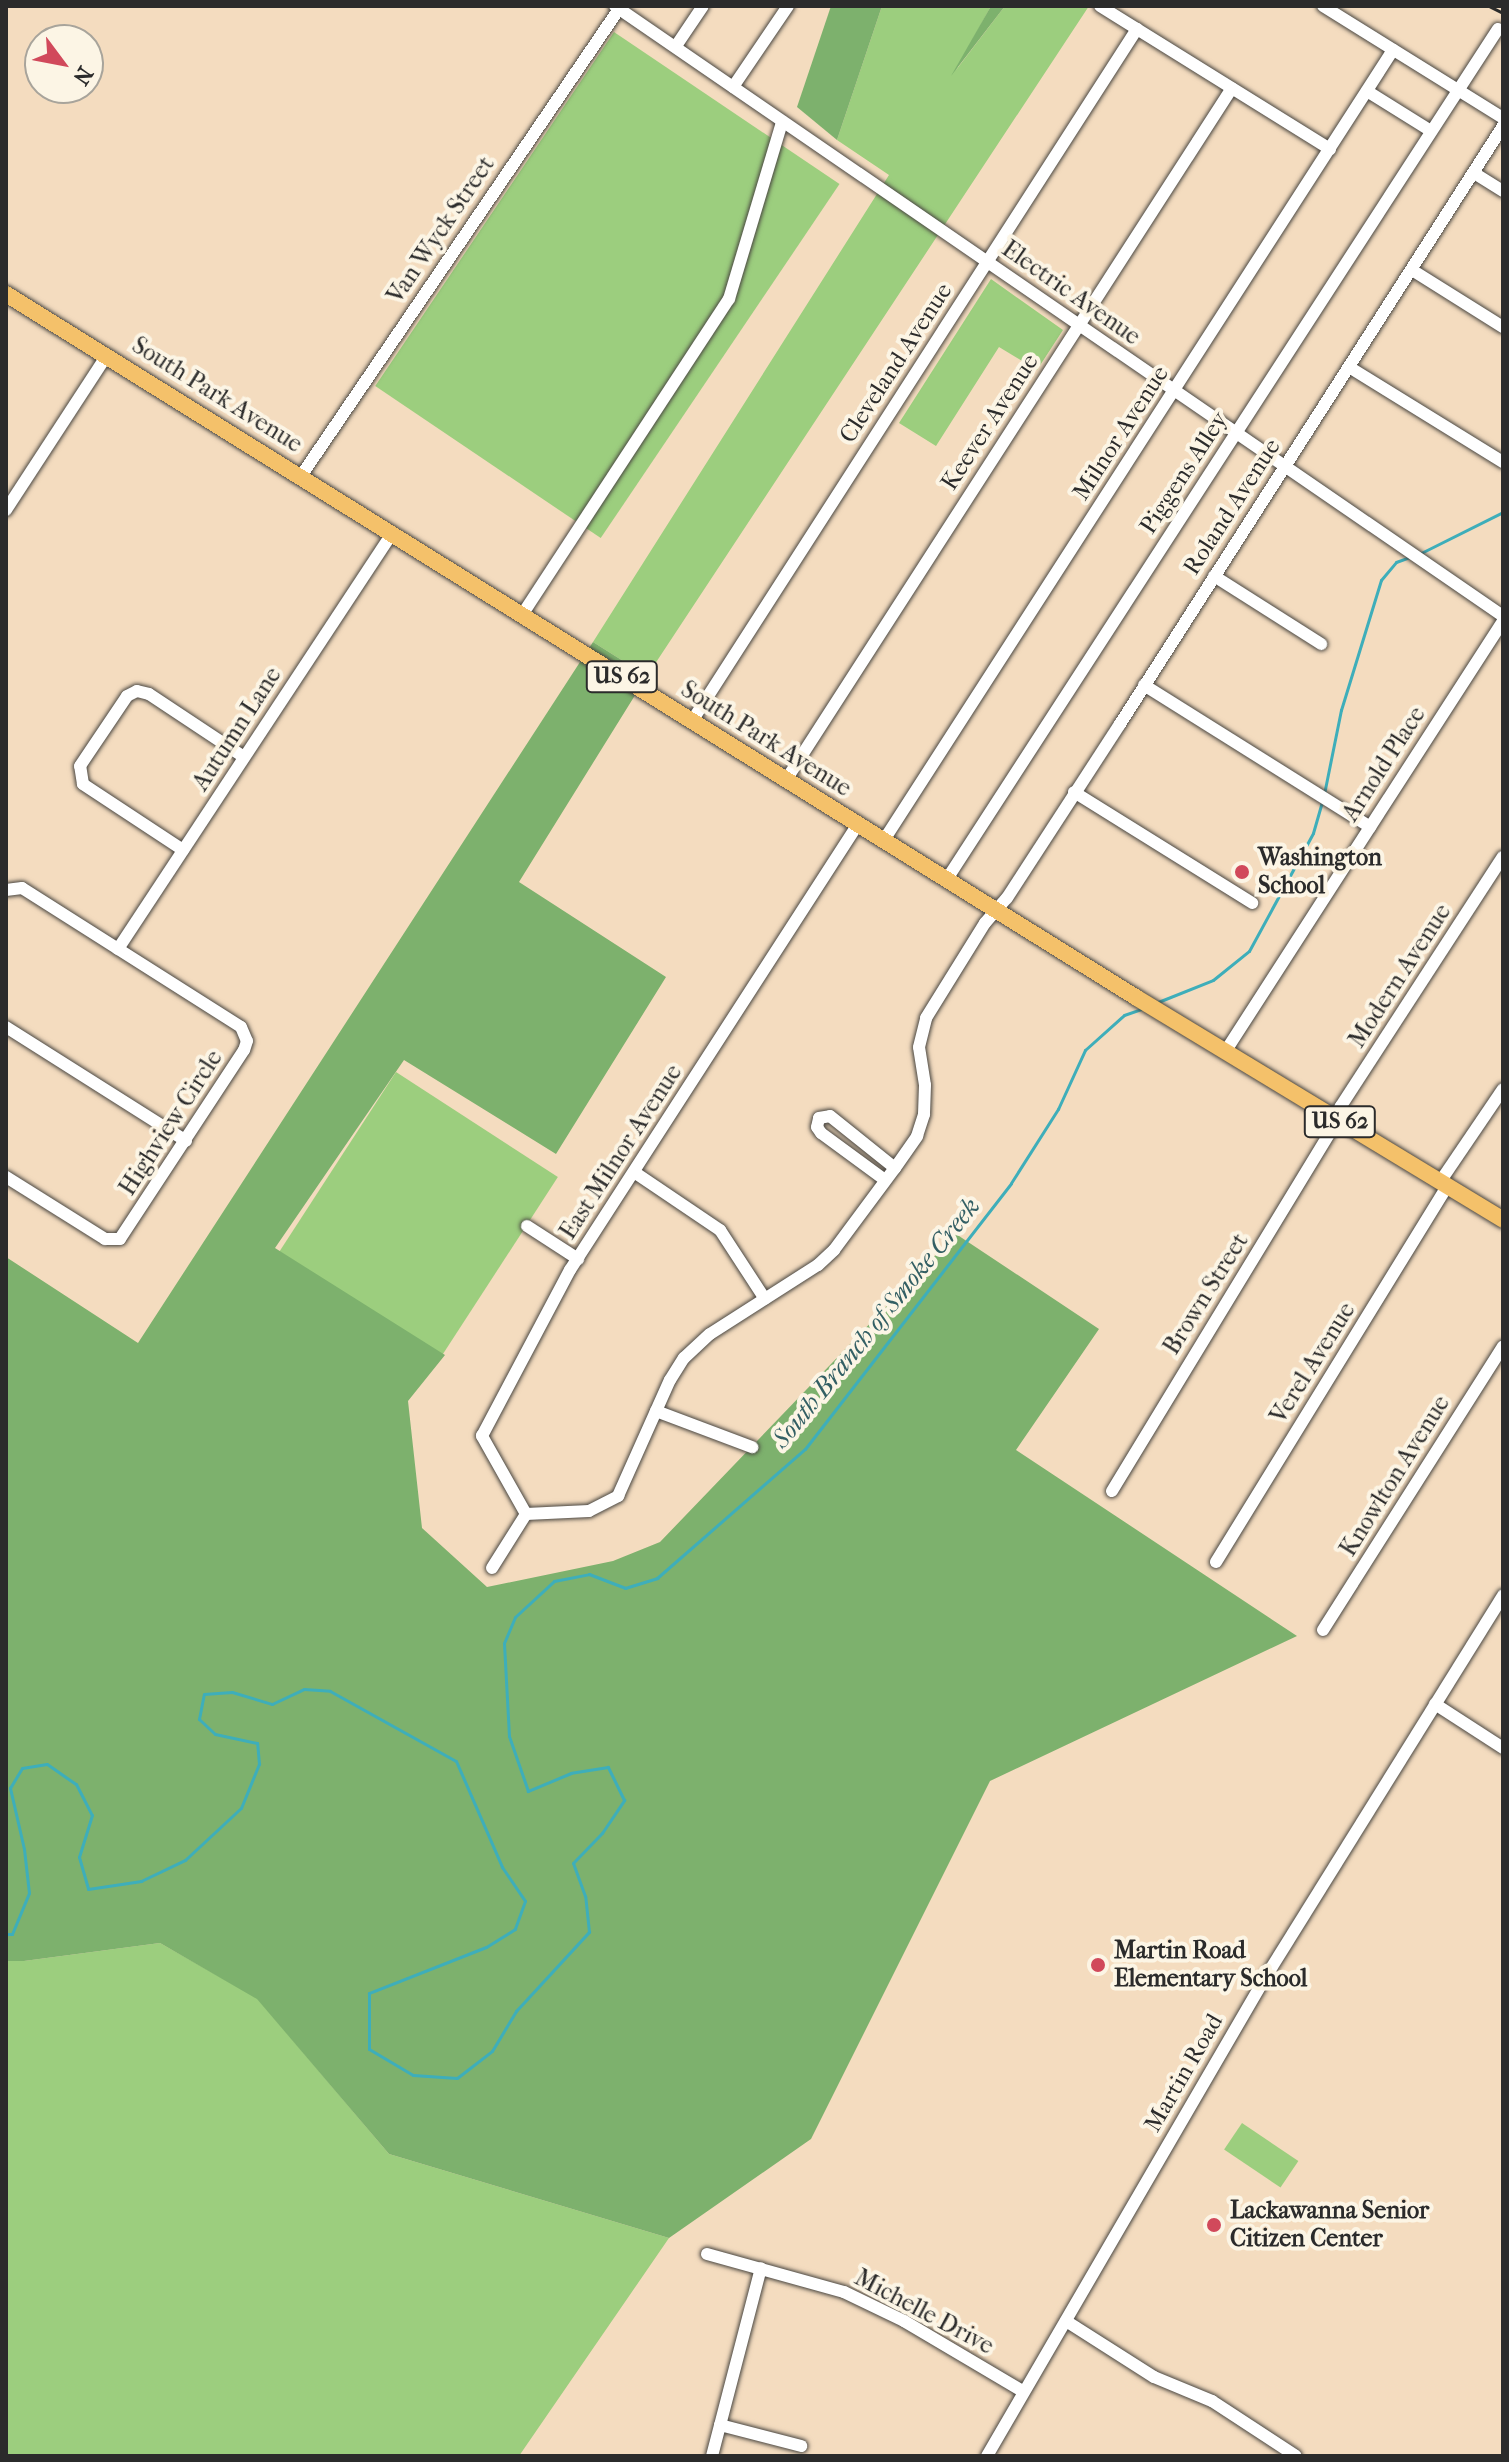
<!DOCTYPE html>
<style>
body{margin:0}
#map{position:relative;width:1509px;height:2462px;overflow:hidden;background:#f4dcbf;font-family:"IM FELL French Canon",serif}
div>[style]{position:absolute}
.green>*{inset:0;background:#9cce7e;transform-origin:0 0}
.forest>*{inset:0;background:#7db16d}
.stream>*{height:3px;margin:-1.5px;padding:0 1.5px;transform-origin:1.5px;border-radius:1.5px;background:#3eaeba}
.roads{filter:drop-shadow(0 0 2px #494641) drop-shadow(0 0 2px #494641)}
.minor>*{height:12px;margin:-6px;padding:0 6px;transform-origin:6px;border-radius:6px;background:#fff}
.major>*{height:16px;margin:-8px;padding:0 8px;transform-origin:8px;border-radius:8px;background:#f4c16a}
.rail>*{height:3px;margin:-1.5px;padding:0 1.5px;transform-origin:1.5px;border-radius:1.5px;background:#2b2b2b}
.dots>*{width:22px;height:22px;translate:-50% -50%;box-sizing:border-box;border:4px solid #fcf5e5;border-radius:50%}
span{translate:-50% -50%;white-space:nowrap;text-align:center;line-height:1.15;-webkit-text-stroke:8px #fcf5e5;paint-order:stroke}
.shield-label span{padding:2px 6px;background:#fcf5e5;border:2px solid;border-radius:6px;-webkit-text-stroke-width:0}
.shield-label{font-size:22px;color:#2b2b2b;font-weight:700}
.street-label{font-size:24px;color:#2b2b2b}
.poi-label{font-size:24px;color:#2b2b2b;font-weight:700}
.left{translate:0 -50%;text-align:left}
.water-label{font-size:26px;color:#335f64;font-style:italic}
.frame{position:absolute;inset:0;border:8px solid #2b2b2b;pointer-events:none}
.north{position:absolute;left:24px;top:24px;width:80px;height:80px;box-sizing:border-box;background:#fcf5e5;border:2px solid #a8a49b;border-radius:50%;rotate:122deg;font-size:22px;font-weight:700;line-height:32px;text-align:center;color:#2b2b2b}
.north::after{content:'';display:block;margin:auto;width:28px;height:36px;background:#d1495b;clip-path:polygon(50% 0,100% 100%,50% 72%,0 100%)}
</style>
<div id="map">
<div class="green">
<i style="clip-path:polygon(882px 6px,991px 6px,956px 70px,1005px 6px,1089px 6px,647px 676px,593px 642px,889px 175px,837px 140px)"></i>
<i style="left:614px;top:32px;width:272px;height:427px;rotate:34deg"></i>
<i style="clip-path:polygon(991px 279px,1063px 330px,1037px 370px,999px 347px,936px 446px,899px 423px)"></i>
<i style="left:396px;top:1072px;width:193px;height:214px;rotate:33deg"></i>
<i style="clip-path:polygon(160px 1943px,257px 1998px,389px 2154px,669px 2238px,519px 2456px,6px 2456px,6px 1961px,24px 1961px)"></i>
<i style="left:1242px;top:2123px;width:68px;height:32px;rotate:34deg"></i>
</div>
<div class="forest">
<i style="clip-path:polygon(831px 6px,882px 6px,837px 140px,797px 107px)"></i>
<i style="clip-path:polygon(991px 6px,1005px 6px,951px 76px)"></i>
<i style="clip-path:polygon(593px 642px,647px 676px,519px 882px,666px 977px,556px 1154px,404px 1060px,275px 1248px,445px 1355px,408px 1401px,422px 1528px,487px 1587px,613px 1561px,660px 1542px,956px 1234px,1099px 1329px,1016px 1450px,1297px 1636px,990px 1781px,811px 2139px,669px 2238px,389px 2154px,257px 1999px,160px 1943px,24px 1961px,6px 1961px,6px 1257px,138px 1343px)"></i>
</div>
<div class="stream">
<i style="left:1421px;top:553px;width:92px;rotate:-26.6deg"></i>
<i style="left:1324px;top:794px;width:86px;rotate:-78.6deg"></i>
<i style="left:1341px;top:710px;width:136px;rotate:-72.9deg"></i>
<i style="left:1381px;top:580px;width:23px;rotate:-50deg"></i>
<i style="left:1396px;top:562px;width:15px;rotate:-20deg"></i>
<i style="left:1158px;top:1002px;width:59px;rotate:-21.8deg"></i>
<i style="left:1213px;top:980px;width:46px;rotate:-38.9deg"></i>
<i style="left:1249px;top:951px;width:134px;rotate:-61.5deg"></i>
<i style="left:1313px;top:833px;width:32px;rotate:-74deg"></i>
<i style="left:6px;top:1934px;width:6px"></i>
<i style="left:12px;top:1934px;width:44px;rotate:-67.5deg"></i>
<i style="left:29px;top:1893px;width:44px;rotate:-96.5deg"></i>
<i style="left:24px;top:1849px;width:63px;rotate:-102.9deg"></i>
<i style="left:10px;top:1788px;width:23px;rotate:-59deg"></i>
<i style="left:22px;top:1768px;width:25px;rotate:-9deg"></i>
<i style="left:47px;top:1764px;width:35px;rotate:35deg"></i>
<i style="left:76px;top:1784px;width:35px;rotate:63deg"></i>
<i style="left:92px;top:1815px;width:44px;rotate:107.2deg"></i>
<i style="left:79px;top:1857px;width:33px;rotate:74deg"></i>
<i style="left:88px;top:1889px;width:54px;rotate:-8.6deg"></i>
<i style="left:141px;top:1881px;width:49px;rotate:-25.5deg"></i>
<i style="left:185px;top:1860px;width:76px;rotate:-42.9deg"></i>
<i style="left:241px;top:1808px;width:48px;rotate:-67.8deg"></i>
<i style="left:259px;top:1764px;width:21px;rotate:-95deg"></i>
<i style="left:257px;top:1743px;width:43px;rotate:-167.9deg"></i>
<i style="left:215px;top:1734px;width:22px;rotate:-137deg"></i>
<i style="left:199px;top:1719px;width:25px;rotate:-79deg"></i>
<i style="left:204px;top:1694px;width:28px;rotate:-4deg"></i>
<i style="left:232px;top:1692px;width:42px;rotate:16.7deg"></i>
<i style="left:272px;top:1704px;width:35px;rotate:-25deg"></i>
<i style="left:304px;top:1689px;width:26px;rotate:4deg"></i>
<i style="left:330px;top:1691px;width:144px;rotate:29.1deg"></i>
<i style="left:456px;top:1761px;width:116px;rotate:66.5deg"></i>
<i style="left:502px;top:1867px;width:41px;rotate:55.9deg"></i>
<i style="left:525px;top:1901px;width:30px;rotate:110deg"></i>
<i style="left:515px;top:1929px;width:34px;rotate:148deg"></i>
<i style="left:486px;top:1947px;width:126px;rotate:158.5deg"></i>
<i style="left:369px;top:1993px;width:56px;rotate:90deg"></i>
<i style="left:369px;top:2049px;width:51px;rotate:30.6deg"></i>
<i style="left:413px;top:2075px;width:44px;rotate:3.9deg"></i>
<i style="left:457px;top:2078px;width:44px;rotate:-37.6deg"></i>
<i style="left:492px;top:2051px;width:47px;rotate:-59deg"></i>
<i style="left:516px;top:2011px;width:108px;rotate:-47.3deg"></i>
<i style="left:589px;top:1932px;width:36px;rotate:-96deg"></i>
<i style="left:585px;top:1896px;width:35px;rotate:-110deg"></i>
<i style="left:573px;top:1863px;width:42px;rotate:-46deg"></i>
<i style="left:602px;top:1833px;width:40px;rotate:-56deg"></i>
<i style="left:624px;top:1800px;width:37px;rotate:-116deg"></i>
<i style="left:608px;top:1767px;width:37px;rotate:171deg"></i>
<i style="left:571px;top:1773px;width:47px;rotate:157.3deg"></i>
<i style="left:528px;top:1791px;width:58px;rotate:-109.1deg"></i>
<i style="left:509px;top:1736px;width:93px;rotate:-93.1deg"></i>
<i style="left:504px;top:1643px;width:28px;rotate:-67deg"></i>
<i style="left:515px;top:1617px;width:53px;rotate:-42.7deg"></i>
<i style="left:554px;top:1581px;width:36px;rotate:-11deg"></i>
<i style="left:589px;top:1574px;width:39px;rotate:21deg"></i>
<i style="left:625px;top:1588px;width:34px;rotate:-17deg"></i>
<i style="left:657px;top:1578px;width:196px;rotate:-41.1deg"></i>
<i style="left:805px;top:1449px;width:336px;rotate:-52.2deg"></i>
<i style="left:1011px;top:1183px;width:88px;rotate:-57.6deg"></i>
<i style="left:1058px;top:1109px;width:65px;rotate:-65.4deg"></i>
<i style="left:1085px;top:1050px;width:52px;rotate:-41.9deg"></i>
<i style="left:1124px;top:1015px;width:21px;rotate:-19deg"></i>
</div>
<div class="roads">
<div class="minor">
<i style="left:615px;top:6px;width:1077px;rotate:34.49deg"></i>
<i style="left:1100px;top:6px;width:271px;rotate:31.9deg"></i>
<i style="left:1323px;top:6px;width:212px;rotate:31.9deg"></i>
<i style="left:676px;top:46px;width:48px;rotate:-56deg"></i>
<i style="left:733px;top:87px;width:98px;rotate:-55.8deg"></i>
<i style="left:1367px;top:91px;width:75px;rotate:32deg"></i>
<i style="left:1474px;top:173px;width:34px;rotate:32deg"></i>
<i style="left:1412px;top:270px;width:107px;rotate:32.1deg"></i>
<i style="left:1349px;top:367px;width:181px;rotate:31.7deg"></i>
<i style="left:301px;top:476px;width:569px;rotate:-55.75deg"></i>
<i style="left:6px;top:510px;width:185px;rotate:-56.9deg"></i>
<i style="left:1214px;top:576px;width:127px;rotate:32.4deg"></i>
<i style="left:522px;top:615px;width:378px;rotate:-56.8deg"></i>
<i style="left:729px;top:299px;width:185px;rotate:-73.3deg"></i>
<i style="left:1144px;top:685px;width:267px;rotate:32.1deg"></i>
<i style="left:692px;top:721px;width:823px;rotate:-57.26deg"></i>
<i style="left:786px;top:780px;width:823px;rotate:-57.2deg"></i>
<i style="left:1074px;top:792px;width:210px;rotate:31.9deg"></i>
<i style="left:884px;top:840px;width:940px;rotate:-57.21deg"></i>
<i style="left:183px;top:850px;width:120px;rotate:-146.6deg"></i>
<i style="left:83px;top:784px;width:18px;rotate:-99deg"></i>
<i style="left:80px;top:766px;width:84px;rotate:-56.1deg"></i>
<i style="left:127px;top:696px;width:11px;rotate:-27deg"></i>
<i style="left:137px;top:691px;width:12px;rotate:14deg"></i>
<i style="left:149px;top:694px;width:114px;rotate:33.6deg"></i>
<i style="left:947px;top:879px;width:1013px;rotate:-57.05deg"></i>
<i style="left:6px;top:890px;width:16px;rotate:-7deg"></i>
<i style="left:22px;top:888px;width:259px;rotate:32.4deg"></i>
<i style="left:241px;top:1027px;width:15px;rotate:67deg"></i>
<i style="left:247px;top:1041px;width:9px;rotate:108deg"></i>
<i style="left:244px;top:1050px;width:226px;rotate:123.3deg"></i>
<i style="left:120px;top:1239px;width:15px;rotate:180deg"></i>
<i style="left:105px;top:1239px;width:117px;rotate:-147.9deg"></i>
<i style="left:118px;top:949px;width:498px;rotate:-56.6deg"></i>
<i style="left:6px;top:1027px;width:213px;rotate:32.3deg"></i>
<i style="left:1225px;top:1052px;width:513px;rotate:-57.18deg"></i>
<i style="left:634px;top:1172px;width:104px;rotate:34deg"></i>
<i style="left:720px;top:1230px;width:82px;rotate:56.9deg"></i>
<i style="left:885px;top:1180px;width:79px;rotate:-143.7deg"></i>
<i style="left:821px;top:1133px;width:7px;rotate:-124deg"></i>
<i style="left:817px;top:1127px;width:9px;rotate:-77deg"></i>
<i style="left:819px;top:1118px;width:11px;rotate:-10deg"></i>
<i style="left:830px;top:1116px;width:83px;rotate:38.7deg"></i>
<i style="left:1440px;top:1182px;width:112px;rotate:-55.9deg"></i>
<i style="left:527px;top:1226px;width:61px;rotate:32.9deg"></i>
<i style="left:656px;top:1411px;width:103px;rotate:20.6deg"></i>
<i style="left:1112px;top:1491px;width:418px;rotate:-58.7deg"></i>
<i style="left:1329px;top:1134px;width:30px;rotate:-67deg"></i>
<i style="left:1341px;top:1106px;width:297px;rotate:-57deg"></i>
<i style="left:526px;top:1514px;width:63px;rotate:-2.7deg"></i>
<i style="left:589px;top:1511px;width:33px;rotate:-27deg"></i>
<i style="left:618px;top:1496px;width:127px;rotate:-65.9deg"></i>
<i style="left:670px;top:1380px;width:26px;rotate:-58deg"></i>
<i style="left:684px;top:1358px;width:35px;rotate:-43deg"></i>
<i style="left:710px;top:1334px;width:128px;rotate:-32.6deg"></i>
<i style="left:818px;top:1265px;width:22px;rotate:-43deg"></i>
<i style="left:834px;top:1250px;width:102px;rotate:-53.4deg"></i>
<i style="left:895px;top:1168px;width:39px;rotate:-55deg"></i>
<i style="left:917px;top:1136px;width:23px;rotate:-72deg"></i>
<i style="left:924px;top:1114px;width:29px;rotate:-88deg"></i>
<i style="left:925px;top:1085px;width:38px;rotate:-99deg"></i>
<i style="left:919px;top:1047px;width:30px;rotate:-76deg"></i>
<i style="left:926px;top:1018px;width:112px;rotate:-58.2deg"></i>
<i style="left:985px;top:923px;width:33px;rotate:-49deg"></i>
<i style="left:1007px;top:898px;width:207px;rotate:-57deg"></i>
<i style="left:1120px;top:724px;width:710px;rotate:-57.36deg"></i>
<i style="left:526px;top:1514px;width:90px;rotate:-119.4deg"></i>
<i style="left:482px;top:1436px;width:188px;rotate:-62.1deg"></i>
<i style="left:570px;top:1270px;width:531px;rotate:-57.15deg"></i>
<i style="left:1216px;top:1562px;width:440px;rotate:-58.4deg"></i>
<i style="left:492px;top:1568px;width:64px;rotate:-57.8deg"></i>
<i style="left:1323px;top:1630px;width:336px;rotate:-57.6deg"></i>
<i style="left:1435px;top:1704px;width:81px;rotate:32.9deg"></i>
<i style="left:707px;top:2254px;width:142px;rotate:15.5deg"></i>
<i style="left:844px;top:2292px;width:67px;rotate:25.8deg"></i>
<i style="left:904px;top:2321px;width:139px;rotate:30.6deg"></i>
<i style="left:1066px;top:2321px;width:104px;rotate:32.5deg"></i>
<i style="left:1154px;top:2377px;width:63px;rotate:22.5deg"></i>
<i style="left:1212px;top:2401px;width:100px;rotate:33.2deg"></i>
<i style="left:720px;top:2425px;width:84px;rotate:14.5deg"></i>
<i style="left:712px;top:2456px;width:194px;rotate:-75.4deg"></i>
<i style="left:987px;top:2456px;width:553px;rotate:-59.82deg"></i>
<i style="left:1265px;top:1978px;width:451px;rotate:-58.1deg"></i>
</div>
<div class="major">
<i style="left:6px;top:294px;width:1332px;rotate:31.9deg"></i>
<i style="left:1137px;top:998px;width:428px;rotate:31.2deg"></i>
</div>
</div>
<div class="rail">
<i style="left:1489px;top:6px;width:16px;rotate:27deg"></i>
</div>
<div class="dots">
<i style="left:1242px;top:872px;background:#d1495b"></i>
<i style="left:1098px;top:1965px;background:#d1495b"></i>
<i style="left:1214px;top:2225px;background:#d1495b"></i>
</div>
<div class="shield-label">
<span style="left:622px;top:677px">US 62</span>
<span style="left:1340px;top:1122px">US 62</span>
</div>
<div class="street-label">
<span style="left:441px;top:230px;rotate:-56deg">Van Wyck Street</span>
<span style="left:1071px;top:293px;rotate:35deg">Electric Avenue</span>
<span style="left:896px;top:363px;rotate:-57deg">Cleveland Avenue</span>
<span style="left:217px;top:395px;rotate:32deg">South Park Avenue</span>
<span style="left:990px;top:422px;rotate:-57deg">Keever Avenue</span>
<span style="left:1121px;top:433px;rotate:-57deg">Milnor Avenue</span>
<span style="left:1184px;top:473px;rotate:-57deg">Piggens Alley</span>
<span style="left:1232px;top:507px;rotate:-57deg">Roland Avenue</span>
<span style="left:237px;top:729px;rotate:-57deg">Autumn Lane</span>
<span style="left:766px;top:739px;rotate:32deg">South Park Avenue</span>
<span style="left:1384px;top:764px;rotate:-57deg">Arnold Place</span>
<span style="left:1400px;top:976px;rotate:-57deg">Modern Avenue</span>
<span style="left:171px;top:1123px;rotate:-57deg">Highview Circle</span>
<span style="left:621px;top:1152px;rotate:-57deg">East Milnor Avenue</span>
<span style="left:1206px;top:1294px;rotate:-58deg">Brown Street</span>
<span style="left:1313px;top:1363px;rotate:-58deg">Verel Avenue</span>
<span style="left:1395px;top:1476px;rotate:-58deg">Knowlton Avenue</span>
<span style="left:1184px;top:2073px;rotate:-60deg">Martin Road</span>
<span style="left:924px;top:2312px;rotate:28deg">Michelle Drive</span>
</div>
<div class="poi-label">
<span class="left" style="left:1258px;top:872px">Washington<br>School</span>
<span class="left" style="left:1114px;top:1965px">Martin Road<br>Elementary School</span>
<span class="left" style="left:1230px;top:2225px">Lackawanna Senior<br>Citizen Center</span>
</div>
<div class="water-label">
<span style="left:876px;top:1323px;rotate:-51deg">South Branch of Smoke Creek</span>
</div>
<div class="frame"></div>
<div class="north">N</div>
</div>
